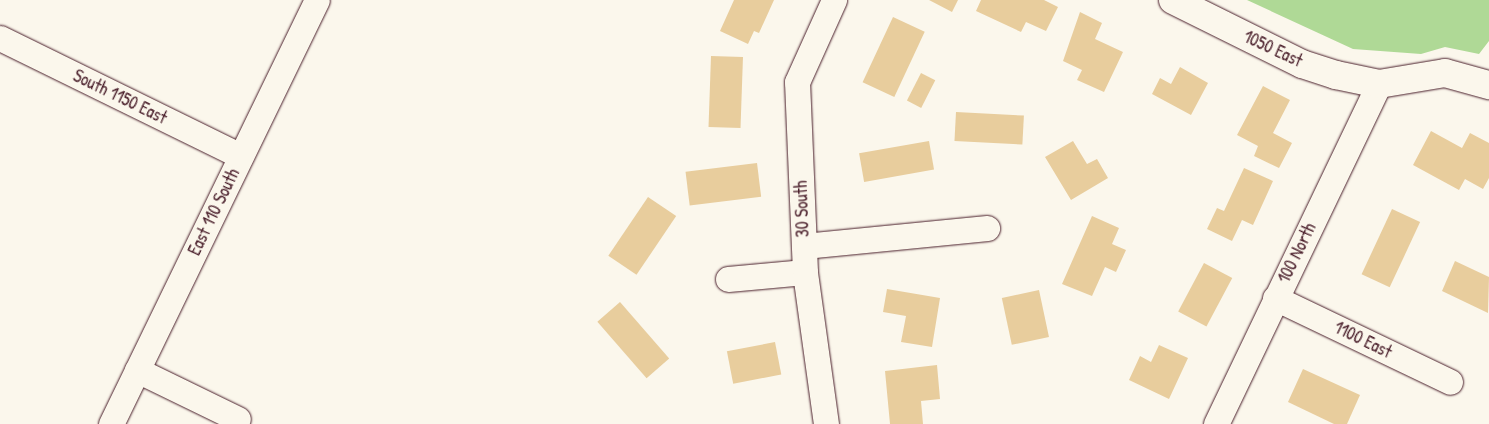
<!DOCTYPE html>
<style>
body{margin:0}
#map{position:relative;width:1489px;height:424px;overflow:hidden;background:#fbf7ec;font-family:"Patrick Hand",sans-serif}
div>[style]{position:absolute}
.green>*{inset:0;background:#afd996}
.building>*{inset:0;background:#e8cd9d;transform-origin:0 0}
.roads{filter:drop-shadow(0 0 1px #4a1f2b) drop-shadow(0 0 1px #4a1f2b)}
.street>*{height:25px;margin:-12.5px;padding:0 12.5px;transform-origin:12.5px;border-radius:12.5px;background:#fbf7ec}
.secondary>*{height:28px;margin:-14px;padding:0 14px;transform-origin:14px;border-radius:14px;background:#fbf7ec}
span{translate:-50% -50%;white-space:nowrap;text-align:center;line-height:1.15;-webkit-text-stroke:4px #fbf7ec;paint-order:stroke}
.street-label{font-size:18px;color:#4a1f2b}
</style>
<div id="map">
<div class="green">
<i style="clip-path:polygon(1247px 0,1489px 0,1489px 41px,1479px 54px,1445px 47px,1421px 54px,1353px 49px)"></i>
</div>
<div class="building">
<i style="clip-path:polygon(734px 0,774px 0,759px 33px,754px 31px,748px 44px,720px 31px)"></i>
<i style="clip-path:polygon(929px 0,958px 0,952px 12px)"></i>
<i style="clip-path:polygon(981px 0,1044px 0,1058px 7px,1046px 31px,1026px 22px,1021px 32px,976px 11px)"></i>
<i style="clip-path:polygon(1080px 12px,1102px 23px,1095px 39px,1123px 52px,1104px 92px,1077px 80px,1082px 70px,1063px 61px)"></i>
<i style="left:893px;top:17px;width:35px;height:72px;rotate:25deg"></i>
<i style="left:711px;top:56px;width:32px;height:71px;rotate:2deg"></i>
<i style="clip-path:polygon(1180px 67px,1208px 83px,1191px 115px,1152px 94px,1160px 78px,1171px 84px)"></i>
<i style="left:921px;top:73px;width:16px;height:31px;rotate:27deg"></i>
<i style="clip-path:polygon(1263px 86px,1290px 100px,1273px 133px,1292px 143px,1279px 168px,1254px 156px,1258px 146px,1237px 135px)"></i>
<i style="left:956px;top:112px;width:68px;height:29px;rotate:3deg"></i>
<i style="clip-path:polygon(1431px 131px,1462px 148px,1470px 133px,1489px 143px,1489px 178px,1483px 189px,1465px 179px,1459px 190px,1413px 165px)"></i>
<i style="left:929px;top:141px;width:29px;height:71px;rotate:80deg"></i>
<i style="clip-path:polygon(1073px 141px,1087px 164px,1097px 159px,1108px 178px,1071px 200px,1045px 157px)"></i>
<i style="left:757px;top:163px;width:34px;height:72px;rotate:83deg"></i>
<i style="clip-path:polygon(1244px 168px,1273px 181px,1253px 225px,1242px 220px,1232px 241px,1207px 229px,1217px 208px,1224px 211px)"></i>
<i style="left:648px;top:197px;width:34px;height:71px;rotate:34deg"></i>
<i style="left:1392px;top:209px;width:31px;height:72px;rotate:25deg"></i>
<i style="clip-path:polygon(1092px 216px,1119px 228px,1112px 244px,1126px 250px,1116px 272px,1105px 267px,1092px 296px,1062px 284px)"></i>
<i style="clip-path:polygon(1455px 261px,1489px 277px,1488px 313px,1442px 291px)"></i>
<i style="left:1204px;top:263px;width:32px;height:55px;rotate:28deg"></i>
<i style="clip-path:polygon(887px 289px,940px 298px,932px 347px,901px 342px,906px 316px,883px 312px)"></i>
<i style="left:1039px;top:290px;width:48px;height:38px;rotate:78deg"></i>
<i style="left:620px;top:302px;width:75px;height:30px;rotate:49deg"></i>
<i style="left:775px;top:342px;width:33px;height:49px;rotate:79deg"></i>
<i style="clip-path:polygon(1159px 345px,1188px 358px,1169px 399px,1129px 380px,1140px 356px,1151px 362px)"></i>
<i style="clip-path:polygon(937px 365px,940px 399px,921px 401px,923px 424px,890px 424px,885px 371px)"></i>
<i style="clip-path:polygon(1303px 369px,1360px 395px,1347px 424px,1334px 424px,1288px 402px)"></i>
</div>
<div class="roads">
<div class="street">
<i style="left:0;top:38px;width:268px;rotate:26.1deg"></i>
<i style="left:804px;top:246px;width:184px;rotate:-5.6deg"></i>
<i style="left:728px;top:279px;width:77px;rotate:-5.2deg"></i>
<i style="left:1275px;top:298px;width:194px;rotate:25.6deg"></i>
<i style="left:137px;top:370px;width:112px;rotate:25.9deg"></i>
<i style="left:111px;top:424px;width:471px;rotate:-64.1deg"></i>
<i style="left:826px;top:424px;width:153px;rotate:-97.9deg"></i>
<i style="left:805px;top:272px;width:190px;rotate:-92.4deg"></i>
<i style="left:797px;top:82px;width:90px;rotate:-65.7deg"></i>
<i style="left:1216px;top:424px;width:377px;rotate:-64.4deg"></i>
</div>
<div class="secondary">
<i style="left:1173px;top:0;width:144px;rotate:26.4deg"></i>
<i style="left:1302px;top:64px;width:36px;rotate:18deg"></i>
<i style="left:1336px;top:75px;width:44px;rotate:11.8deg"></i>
<i style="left:1379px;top:84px;width:67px;rotate:-9.5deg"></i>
<i style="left:1445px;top:73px;width:46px;rotate:15.3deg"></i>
</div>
</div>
<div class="street-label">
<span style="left:1273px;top:49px;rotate:25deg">1050 East</span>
<span style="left:120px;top:97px;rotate:26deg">South 1150 East</span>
<span style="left:802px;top:209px;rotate:-92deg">30 South</span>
<span style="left:214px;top:212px;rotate:-64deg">East 110 South</span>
<span style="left:1297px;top:253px;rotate:-64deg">100 North</span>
<span style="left:1363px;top:340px;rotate:26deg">1100 East</span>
</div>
</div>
